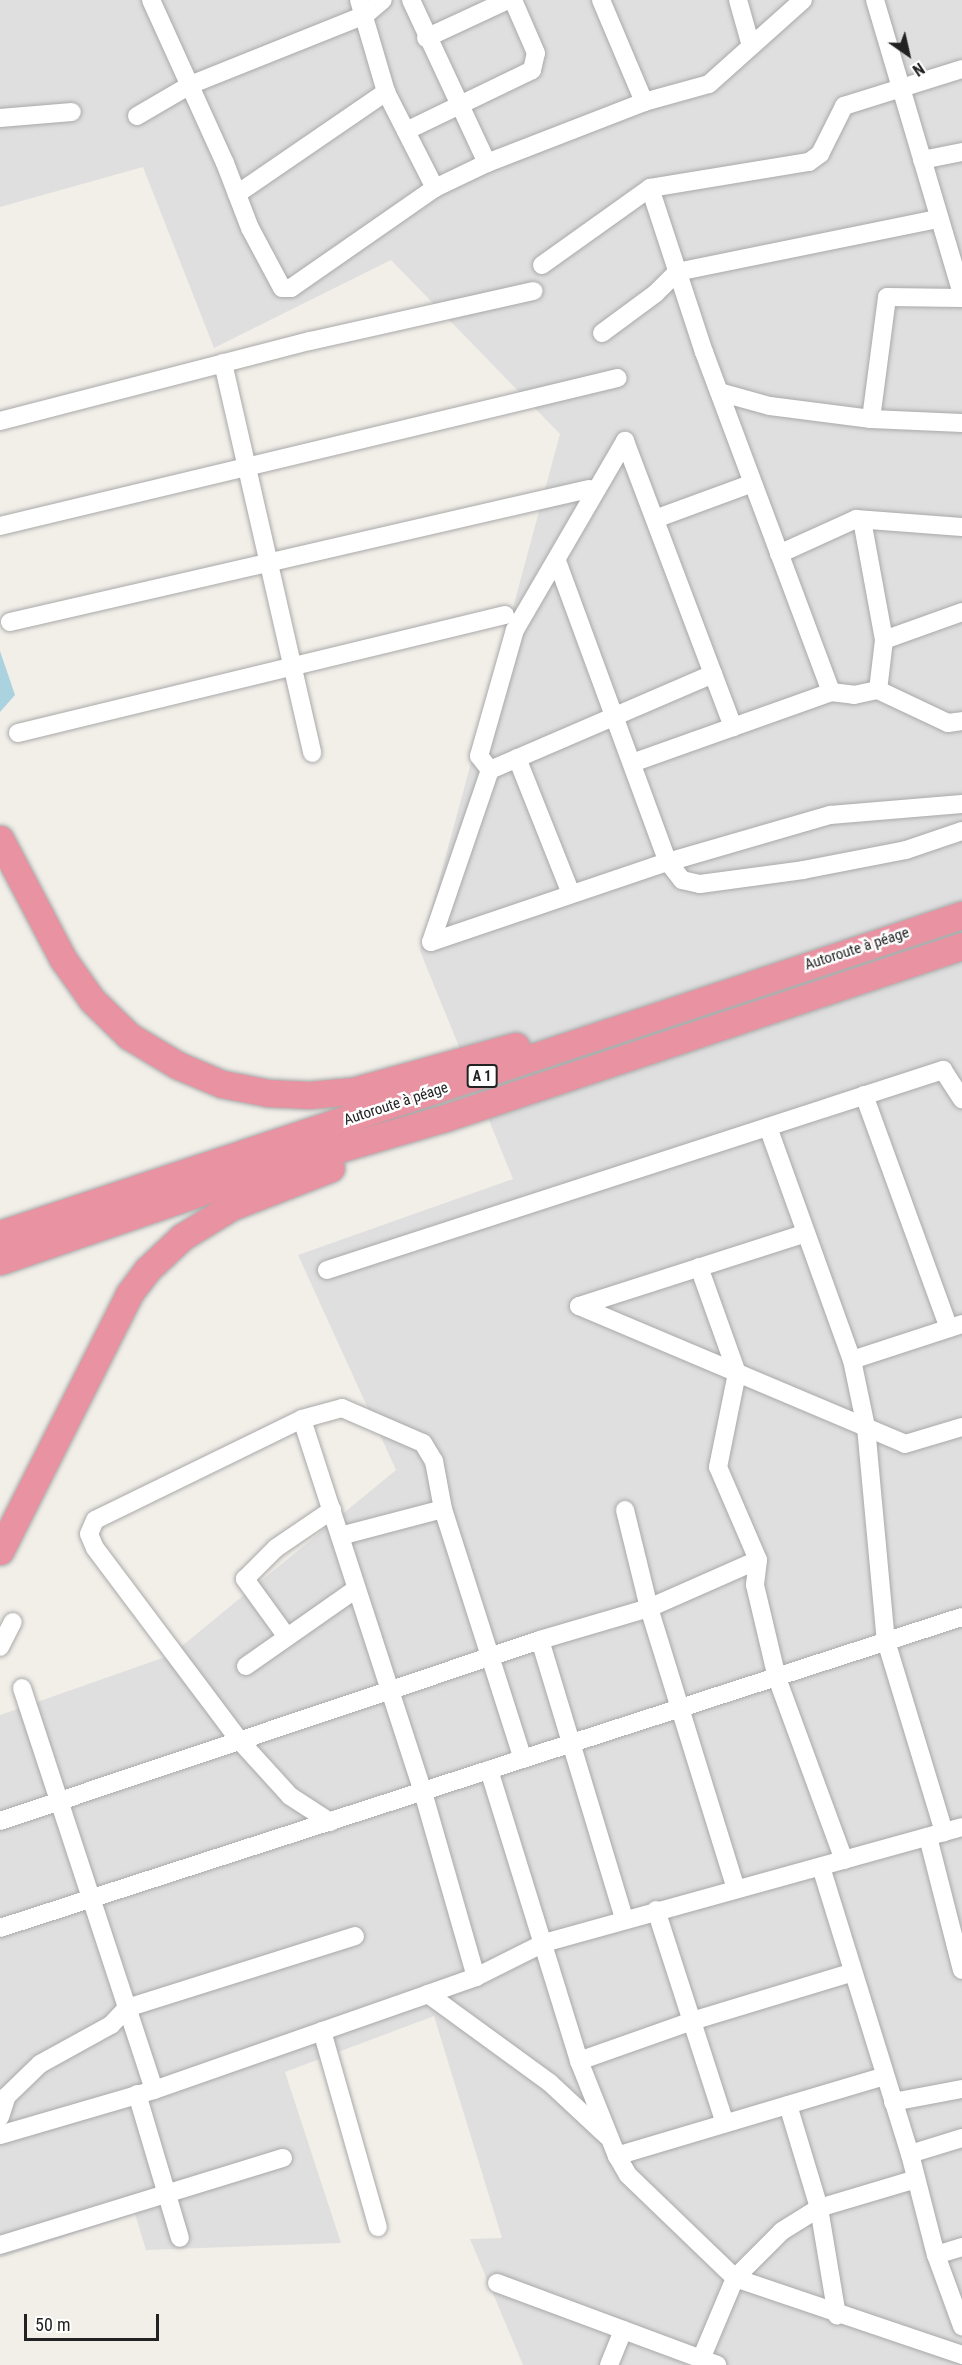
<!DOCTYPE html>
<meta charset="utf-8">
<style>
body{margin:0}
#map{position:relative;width:962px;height:2365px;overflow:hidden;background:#f2efe9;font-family:"Roboto Condensed",sans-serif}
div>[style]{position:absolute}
.residential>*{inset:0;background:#e0dfdf}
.water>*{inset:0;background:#aad3df}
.roads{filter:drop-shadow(0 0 2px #a9a9a9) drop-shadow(0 0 2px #a9a9a9)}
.minor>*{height:18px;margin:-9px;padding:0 9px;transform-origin:9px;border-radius:9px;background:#fff}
.highway>*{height:27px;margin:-13.5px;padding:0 13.5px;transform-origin:13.5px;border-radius:13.5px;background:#e892a2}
span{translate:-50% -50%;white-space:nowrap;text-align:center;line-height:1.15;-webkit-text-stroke:5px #fff;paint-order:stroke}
.shield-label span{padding:2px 4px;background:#fff;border:2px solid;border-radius:4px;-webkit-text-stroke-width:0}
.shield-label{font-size:14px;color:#222;font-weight:700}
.street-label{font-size:15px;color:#222}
.north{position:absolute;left:878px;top:24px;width:60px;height:60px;-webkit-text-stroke:4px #fff;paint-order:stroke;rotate:146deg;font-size:16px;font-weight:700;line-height:24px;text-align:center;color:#222}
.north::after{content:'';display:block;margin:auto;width:21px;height:27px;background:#222;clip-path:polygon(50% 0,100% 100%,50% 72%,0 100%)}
.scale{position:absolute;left:24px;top:2314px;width:135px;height:27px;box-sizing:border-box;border:3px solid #222;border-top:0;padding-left:8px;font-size:18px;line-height:21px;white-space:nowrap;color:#222;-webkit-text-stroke:4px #fff;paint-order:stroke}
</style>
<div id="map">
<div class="residential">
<i style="clip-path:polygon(0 0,962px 0,962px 2365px,523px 2365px,470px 2239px,502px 2238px,434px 2016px,285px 2072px,341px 2243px,146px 2250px,135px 2214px,0 2258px,0 1715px,171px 1655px,396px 1470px,298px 1255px,513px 1179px,420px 951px,560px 434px,391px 260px,214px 348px,143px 167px,0 207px)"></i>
</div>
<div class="water">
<i style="clip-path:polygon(0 651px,15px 695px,0 712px)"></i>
</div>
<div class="roads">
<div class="minor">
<i style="left:151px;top:0;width:179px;rotate:65.6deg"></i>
<i style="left:225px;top:163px;width:70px;rotate:69deg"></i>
<i style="left:250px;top:228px;width:68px;rotate:61.9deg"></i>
<i style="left:282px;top:288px;width:9px"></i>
<i style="left:291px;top:288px;width:175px;rotate:-34.8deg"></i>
<i style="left:435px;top:188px;width:58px;rotate:-25.7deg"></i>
<i style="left:487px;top:163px;width:168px;rotate:-21.2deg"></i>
<i style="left:644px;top:102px;width:67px;rotate:-15.5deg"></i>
<i style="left:709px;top:84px;width:126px;rotate:-41.8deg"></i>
<i style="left:359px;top:0;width:96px;rotate:73.6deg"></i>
<i style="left:386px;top:92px;width:108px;rotate:63deg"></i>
<i style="left:411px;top:0;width:180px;rotate:65deg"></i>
<i style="left:601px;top:0;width:111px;rotate:67.1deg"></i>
<i style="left:738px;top:0;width:48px;rotate:74.2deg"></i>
<i style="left:875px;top:0;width:307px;rotate:73.5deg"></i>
<i style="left:426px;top:38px;width:90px;rotate:-24.9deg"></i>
<i style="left:137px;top:116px;width:61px;rotate:-30.3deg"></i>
<i style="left:190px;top:85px;width:188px;rotate:-21.8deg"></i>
<i style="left:365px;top:15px;width:23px;rotate:-40deg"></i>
<i style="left:0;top:118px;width:72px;rotate:-4.8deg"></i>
<i style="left:406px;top:131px;width:140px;rotate:-25.8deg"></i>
<i style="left:532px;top:70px;width:17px;rotate:-77deg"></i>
<i style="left:536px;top:53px;width:58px;rotate:-113.5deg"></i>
<i style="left:922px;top:160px;width:41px;rotate:-11.3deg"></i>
<i style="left:650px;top:188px;width:173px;rotate:71.8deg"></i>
<i style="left:704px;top:352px;width:363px;rotate:69.5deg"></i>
<i style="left:237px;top:194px;width:181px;rotate:-34.4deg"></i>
<i style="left:542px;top:265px;width:133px;rotate:-35.5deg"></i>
<i style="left:650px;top:188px;width:161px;rotate:-9.3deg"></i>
<i style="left:809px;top:162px;width:14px;rotate:-36deg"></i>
<i style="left:820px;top:154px;width:54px;rotate:-63.4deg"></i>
<i style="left:844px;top:106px;width:124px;rotate:-17.4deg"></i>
<i style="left:602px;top:333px;width:67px;rotate:-36.5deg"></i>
<i style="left:656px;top:293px;width:30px;rotate:-45deg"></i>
<i style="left:677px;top:272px;width:266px;rotate:-11.5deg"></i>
<i style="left:223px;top:363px;width:400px;rotate:77.1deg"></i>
<i style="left:719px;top:392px;width:53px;rotate:15.4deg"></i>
<i style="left:770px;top:406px;width:102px;rotate:7.3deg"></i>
<i style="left:871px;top:419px;width:91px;rotate:2.5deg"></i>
<i style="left:871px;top:419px;width:123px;rotate:-82.5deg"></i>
<i style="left:887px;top:297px;width:75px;rotate:0.8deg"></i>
<i style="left:0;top:421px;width:320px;rotate:-14.5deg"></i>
<i style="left:310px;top:341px;width:229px;rotate:-12.6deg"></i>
<i style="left:625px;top:441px;width:306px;rotate:69.3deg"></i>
<i style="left:655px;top:519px;width:104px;rotate:-20.2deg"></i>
<i style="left:862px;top:520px;width:122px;rotate:79.6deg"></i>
<i style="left:884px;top:640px;width:50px;rotate:96.8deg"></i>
<i style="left:0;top:526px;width:635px;rotate:-13.47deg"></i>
<i style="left:779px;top:554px;width:85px;rotate:-24.4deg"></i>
<i style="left:856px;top:519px;width:106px;rotate:4.3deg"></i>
<i style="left:557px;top:561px;width:321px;rotate:69.8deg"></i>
<i style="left:668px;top:862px;width:23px;rotate:52deg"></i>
<i style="left:682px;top:880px;width:18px;rotate:13deg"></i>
<i style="left:700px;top:884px;width:104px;rotate:-7.7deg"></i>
<i style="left:803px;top:870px;width:105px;rotate:-11deg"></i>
<i style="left:906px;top:850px;width:59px;rotate:-18.7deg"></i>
<i style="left:10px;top:622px;width:594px;rotate:-12.94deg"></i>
<i style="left:884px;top:640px;width:83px;rotate:-19.7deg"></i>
<i style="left:18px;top:733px;width:501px;rotate:-13.62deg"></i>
<i style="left:517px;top:758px;width:146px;rotate:68.3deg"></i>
<i style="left:632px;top:763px;width:211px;rotate:-19.6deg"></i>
<i style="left:831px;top:692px;width:23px;rotate:7deg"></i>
<i style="left:854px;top:695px;width:25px;rotate:-12deg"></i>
<i style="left:878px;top:690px;width:77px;rotate:25.2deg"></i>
<i style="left:948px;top:723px;width:14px;rotate:-8deg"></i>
<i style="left:490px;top:770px;width:18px;rotate:-128deg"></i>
<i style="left:479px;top:756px;width:131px;rotate:-74.1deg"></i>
<i style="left:515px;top:630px;width:219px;rotate:-59.8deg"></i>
<i style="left:431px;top:942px;width:250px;rotate:-18.7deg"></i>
<i style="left:668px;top:862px;width:169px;rotate:-16.2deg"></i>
<i style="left:830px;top:815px;width:132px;rotate:-4.8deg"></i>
<i style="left:431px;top:942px;width:182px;rotate:-71.1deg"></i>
<i style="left:490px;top:770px;width:243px;rotate:-23.3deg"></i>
<i style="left:864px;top:1095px;width:248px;rotate:70deg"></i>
<i style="left:768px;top:1127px;width:248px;rotate:70.2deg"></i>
<i style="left:852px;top:1360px;width:68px;rotate:78.2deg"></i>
<i style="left:866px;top:1427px;width:215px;rotate:84.7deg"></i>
<i style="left:886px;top:1641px;width:200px;rotate:73.1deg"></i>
<i style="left:699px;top:1267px;width:113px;rotate:70.3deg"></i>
<i style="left:737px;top:1373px;width:96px;rotate:101.4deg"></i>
<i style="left:718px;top:1467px;width:101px;rotate:66.7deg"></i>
<i style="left:758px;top:1560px;width:25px;rotate:97deg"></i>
<i style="left:755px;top:1585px;width:96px;rotate:76.7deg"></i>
<i style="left:777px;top:1678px;width:194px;rotate:69.8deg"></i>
<i style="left:327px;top:1270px;width:648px;rotate:-17.99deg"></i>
<i style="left:943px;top:1070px;width:35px;rotate:57deg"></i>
<i style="left:579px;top:1306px;width:354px;rotate:22.9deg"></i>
<i style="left:905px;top:1444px;width:59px;rotate:-16.6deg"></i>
<i style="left:579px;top:1306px;width:238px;rotate:-17.8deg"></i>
<i style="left:852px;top:1360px;width:116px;rotate:-18.1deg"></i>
<i style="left:302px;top:1419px;width:230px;rotate:154deg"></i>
<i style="left:95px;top:1520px;width:15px;rotate:113deg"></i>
<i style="left:89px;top:1534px;width:15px;rotate:67deg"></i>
<i style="left:95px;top:1548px;width:241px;rotate:53.1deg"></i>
<i style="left:240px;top:1741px;width:74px;rotate:47.7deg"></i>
<i style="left:290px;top:1796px;width:48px;rotate:33deg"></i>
<i style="left:625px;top:1510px;width:101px;rotate:76.2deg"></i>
<i style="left:649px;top:1608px;width:294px;rotate:72.8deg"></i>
<i style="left:340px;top:1536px;width:106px;rotate:-14.7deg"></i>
<i style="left:287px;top:1637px;width:72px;rotate:-125.9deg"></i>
<i style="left:245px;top:1579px;width:44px;rotate:-45deg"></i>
<i style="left:276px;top:1548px;width:68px;rotate:-34.2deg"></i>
<i style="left:540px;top:1640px;width:291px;rotate:73.2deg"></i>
<i style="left:0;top:1647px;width:28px;rotate:-63deg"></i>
<i style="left:246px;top:1666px;width:134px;rotate:-35deg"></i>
<i style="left:22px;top:1688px;width:423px;rotate:71.8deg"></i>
<i style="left:489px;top:1770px;width:305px;rotate:72.8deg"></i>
<i style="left:579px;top:2061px;width:102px;rotate:68.2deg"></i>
<i style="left:0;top:1821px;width:570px;rotate:-18.53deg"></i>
<i style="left:540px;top:1640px;width:114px;rotate:-16.4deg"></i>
<i style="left:649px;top:1608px;width:119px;rotate:-23.8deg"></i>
<i style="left:928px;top:1837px;width:137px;rotate:75.7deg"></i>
<i style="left:821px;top:1867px;width:300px;rotate:72.8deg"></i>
<i style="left:910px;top:2154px;width:104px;rotate:75.6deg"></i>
<i style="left:936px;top:2255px;width:76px;rotate:69.9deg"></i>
<i style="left:656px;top:1910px;width:224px;rotate:72.1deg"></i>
<i style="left:0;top:1928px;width:1011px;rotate:-17.92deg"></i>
<i style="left:476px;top:1977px;width:192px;rotate:-106deg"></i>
<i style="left:423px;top:1792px;width:392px;rotate:-108deg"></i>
<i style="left:302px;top:1419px;width:41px;rotate:-15.4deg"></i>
<i style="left:342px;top:1408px;width:88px;rotate:23.4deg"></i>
<i style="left:423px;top:1443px;width:21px;rotate:59deg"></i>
<i style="left:434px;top:1461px;width:49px;rotate:79.4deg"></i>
<i style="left:443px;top:1509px;width:262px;rotate:72.3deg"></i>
<i style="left:428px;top:1994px;width:151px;rotate:36.1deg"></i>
<i style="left:550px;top:2083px;width:78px;rotate:42.9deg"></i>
<i style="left:322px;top:2031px;width:204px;rotate:74.1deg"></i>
<i style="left:579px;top:2061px;width:120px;rotate:-19.5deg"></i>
<i style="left:692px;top:2021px;width:168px;rotate:-16.9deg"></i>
<i style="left:885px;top:2076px;width:280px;rotate:163.4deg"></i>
<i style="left:617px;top:2156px;width:22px;rotate:60deg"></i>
<i style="left:628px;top:2175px;width:149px;rotate:43.9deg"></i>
<i style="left:735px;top:2278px;width:240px;rotate:18.7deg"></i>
<i style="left:137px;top:2094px;width:150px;rotate:73.4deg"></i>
<i style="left:893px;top:2102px;width:70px;rotate:-10.7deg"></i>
<i style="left:788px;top:2105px;width:108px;rotate:73.2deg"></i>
<i style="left:819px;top:2208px;width:109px;rotate:80.5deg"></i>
<i style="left:0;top:2117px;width:22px;rotate:-72deg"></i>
<i style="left:7px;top:2096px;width:46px;rotate:-44.1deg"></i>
<i style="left:40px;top:2064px;width:81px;rotate:-28.8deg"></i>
<i style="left:111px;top:2025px;width:23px;rotate:-47deg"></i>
<i style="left:127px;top:2008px;width:239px;rotate:-17.5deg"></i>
<i style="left:0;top:2135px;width:160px;rotate:-16.3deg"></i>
<i style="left:154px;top:2090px;width:290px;rotate:-19.3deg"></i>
<i style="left:428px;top:1994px;width:51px;rotate:-19.5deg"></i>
<i style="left:476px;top:1977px;width:76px;rotate:-26.6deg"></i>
<i style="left:544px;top:1943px;width:434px;rotate:-15.5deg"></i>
<i style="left:910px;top:2154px;width:54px;rotate:-17.1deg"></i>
<i style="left:0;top:2245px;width:296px;rotate:-17.1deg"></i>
<i style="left:936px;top:2255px;width:27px;rotate:-17deg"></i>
<i style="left:497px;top:2283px;width:235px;rotate:20.4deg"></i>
<i style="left:701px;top:2359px;width:88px;rotate:-67.2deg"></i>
<i style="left:735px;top:2278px;width:66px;rotate:-45deg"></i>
<i style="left:782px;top:2231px;width:44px;rotate:-31.9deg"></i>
<i style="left:819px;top:2208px;width:101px;rotate:-16.6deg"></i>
<i style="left:609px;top:2365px;width:38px;rotate:-68deg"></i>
</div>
<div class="highway">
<i style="left:0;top:839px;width:136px;rotate:62.3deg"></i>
<i style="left:63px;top:959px;width:50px;rotate:54.7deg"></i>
<i style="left:92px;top:1000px;width:52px;rotate:44.2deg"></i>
<i style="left:129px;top:1036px;width:56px;rotate:31.1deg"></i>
<i style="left:177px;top:1065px;width:49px;rotate:22.9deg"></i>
<i style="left:222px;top:1084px;width:47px;rotate:11.1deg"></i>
<i style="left:268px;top:1093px;width:41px;rotate:2.8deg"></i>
<i style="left:309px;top:1095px;width:44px;rotate:-5.2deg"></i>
<i style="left:353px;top:1091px;width:169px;rotate:-15.4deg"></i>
<i style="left:0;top:1234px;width:1014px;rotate:-18.35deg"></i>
<i style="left:0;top:1261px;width:281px;rotate:-18.9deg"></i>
<i style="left:266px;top:1170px;width:186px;rotate:-16.2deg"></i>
<i style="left:445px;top:1118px;width:545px;rotate:-18.4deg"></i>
<i style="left:0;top:1551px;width:288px;rotate:-63.3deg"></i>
<i style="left:129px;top:1294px;width:30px;rotate:-53deg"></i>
<i style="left:147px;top:1270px;width:48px;rotate:-43.3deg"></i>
<i style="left:182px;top:1237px;width:57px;rotate:-31.5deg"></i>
<i style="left:231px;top:1207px;width:107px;rotate:-21.3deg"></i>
</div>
</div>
<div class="shield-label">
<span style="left:482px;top:1076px">A 1</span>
</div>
<div class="street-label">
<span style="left:857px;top:949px;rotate:-18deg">Autoroute à péage</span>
<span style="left:396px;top:1104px;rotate:-18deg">Autoroute à péage</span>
</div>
<div class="north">N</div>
<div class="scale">50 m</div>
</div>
